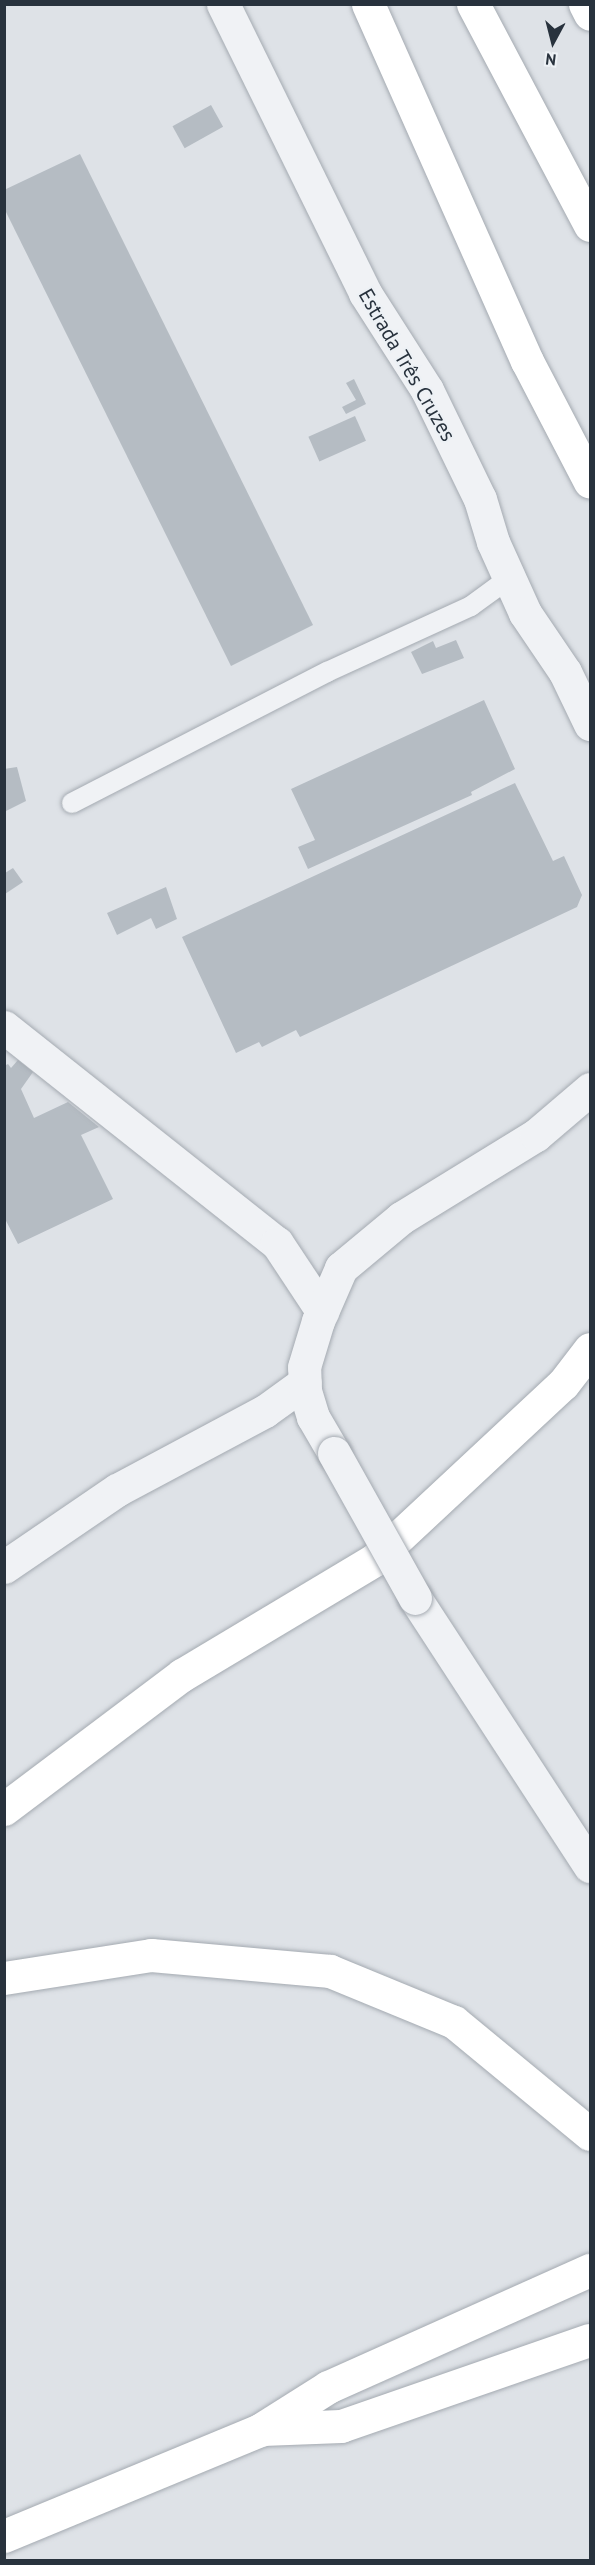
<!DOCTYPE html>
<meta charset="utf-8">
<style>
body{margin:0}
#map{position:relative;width:595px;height:2565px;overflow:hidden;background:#dee2e7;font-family:"PT Sans",sans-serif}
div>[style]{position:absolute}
.building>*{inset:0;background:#b5bcc3;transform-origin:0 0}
.roads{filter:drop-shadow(0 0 2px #a4aab1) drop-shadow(0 0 2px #a4aab1)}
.service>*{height:20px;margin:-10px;padding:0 10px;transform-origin:10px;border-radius:10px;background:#f0f2f5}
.minor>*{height:33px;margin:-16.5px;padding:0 16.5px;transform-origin:16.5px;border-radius:16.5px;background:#f0f2f5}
.tertiary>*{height:33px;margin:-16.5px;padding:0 16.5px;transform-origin:16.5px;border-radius:16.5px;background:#f0f2f5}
.motorway>*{height:33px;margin:-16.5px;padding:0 16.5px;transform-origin:16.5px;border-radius:16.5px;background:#fff}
.bridges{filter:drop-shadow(0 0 2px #a4aab1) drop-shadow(0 0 2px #a4aab1)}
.tertiary-bridge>*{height:33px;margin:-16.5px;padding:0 16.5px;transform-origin:16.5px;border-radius:16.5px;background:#f0f2f5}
span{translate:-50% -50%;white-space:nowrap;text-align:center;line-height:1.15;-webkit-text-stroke:4.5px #edf1f5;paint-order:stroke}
.street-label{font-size:21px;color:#28323d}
.frame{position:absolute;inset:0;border:6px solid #28323d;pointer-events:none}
.north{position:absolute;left:523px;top:12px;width:60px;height:60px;-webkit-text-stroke:4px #edf1f5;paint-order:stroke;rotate:187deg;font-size:16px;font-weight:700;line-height:24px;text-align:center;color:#28323d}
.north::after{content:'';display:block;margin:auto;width:21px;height:27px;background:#28323d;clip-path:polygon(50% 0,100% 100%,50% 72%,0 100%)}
</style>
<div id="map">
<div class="building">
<i style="left:211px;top:105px;width:25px;height:44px;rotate:61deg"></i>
<i style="clip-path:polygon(80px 154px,313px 625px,231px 666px,4px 208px,4px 190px)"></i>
<i style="clip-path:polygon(354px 379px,366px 404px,346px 414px,342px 407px,356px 400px,346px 383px)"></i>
<i style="left:355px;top:416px;width:27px;height:51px;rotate:66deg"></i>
<i style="clip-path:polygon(456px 640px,464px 658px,422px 674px,411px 652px,433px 641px,436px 648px)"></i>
<i style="clip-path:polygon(484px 700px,515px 769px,471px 792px,472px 795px,308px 869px,298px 847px,315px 840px,291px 789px)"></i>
<i style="clip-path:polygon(17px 767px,26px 801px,4px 812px,4px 769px)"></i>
<i style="clip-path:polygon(515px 783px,553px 861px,564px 856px,582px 895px,577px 907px,300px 1037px,296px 1030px,262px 1047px,259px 1042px,236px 1053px,182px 937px)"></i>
<i style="clip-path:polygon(13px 868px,23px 882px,5px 894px,5px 873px)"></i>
<i style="clip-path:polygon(166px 887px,177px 919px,156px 929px,151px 918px,117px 935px,107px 913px)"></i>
<i style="clip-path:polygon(18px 1060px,33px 1072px,21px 1089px,34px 1118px,68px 1102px,99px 1127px,81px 1135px,113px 1199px,18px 1244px,4px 1217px,4px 1066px,8px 1064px,11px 1068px)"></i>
</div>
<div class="roads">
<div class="service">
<i style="left:72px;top:803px;width:287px;rotate:-27.2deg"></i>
<i style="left:327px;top:672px;width:158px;rotate:-24.6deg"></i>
<i style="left:471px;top:606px;width:46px;rotate:-36.1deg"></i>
</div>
<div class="minor">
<i style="left:4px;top:1027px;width:348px;rotate:38.4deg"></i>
<i style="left:277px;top:1243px;width:82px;rotate:56.5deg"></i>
<i style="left:4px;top:1567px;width:137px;rotate:-34.3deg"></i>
<i style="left:117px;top:1490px;width:168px;rotate:-28.1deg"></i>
<i style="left:265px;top:1411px;width:49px;rotate:-35.9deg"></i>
</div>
<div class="tertiary">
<i style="left:223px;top:4px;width:322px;rotate:63.8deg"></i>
<i style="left:365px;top:293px;width:115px;rotate:57.4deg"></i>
<i style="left:427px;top:390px;width:121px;rotate:64.1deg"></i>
<i style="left:480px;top:499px;width:45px;rotate:73.2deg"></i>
<i style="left:493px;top:542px;width:78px;rotate:65.7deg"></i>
<i style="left:525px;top:613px;width:71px;rotate:55.9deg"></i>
<i style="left:565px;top:672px;width:58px;rotate:64.3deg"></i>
<i style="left:334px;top:1453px;width:42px;rotate:-120.3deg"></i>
<i style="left:313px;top:1417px;width:27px;rotate:-107deg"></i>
<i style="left:305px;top:1391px;width:24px;rotate:-92deg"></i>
<i style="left:304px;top:1367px;width:48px;rotate:-73.1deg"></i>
<i style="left:318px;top:1321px;width:58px;rotate:-66.5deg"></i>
<i style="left:341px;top:1268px;width:78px;rotate:-39.8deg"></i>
<i style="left:401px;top:1218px;width:158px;rotate:-31.6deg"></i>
<i style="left:536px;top:1135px;width:71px;rotate:-40.4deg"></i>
<i style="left:415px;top:1598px;width:320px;rotate:56.9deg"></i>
</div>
<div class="motorway">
<i style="left:368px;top:4px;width:391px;rotate:66deg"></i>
<i style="left:527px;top:361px;width:136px;rotate:62.5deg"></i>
<i style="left:473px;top:4px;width:250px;rotate:62.1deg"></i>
<i style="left:585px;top:4px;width:11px;rotate:63deg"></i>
<i style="left:4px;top:1809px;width:223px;rotate:-37deg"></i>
<i style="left:182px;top:1675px;width:224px;rotate:-30.9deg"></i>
<i style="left:374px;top:1560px;width:258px;rotate:-43deg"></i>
<i style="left:563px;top:1384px;width:44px;rotate:-52.4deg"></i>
<i style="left:4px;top:1978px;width:149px;rotate:-8.9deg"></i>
<i style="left:151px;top:1955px;width:180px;rotate:5.1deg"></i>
<i style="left:330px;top:1971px;width:134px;rotate:22.4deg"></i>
<i style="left:454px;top:2022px;width:176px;rotate:39.5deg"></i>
<i style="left:262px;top:2429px;width:79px;rotate:-2.2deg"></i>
<i style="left:341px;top:2426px;width:263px;rotate:-19.1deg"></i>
<i style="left:4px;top:2536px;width:277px;rotate:-22.5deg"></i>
<i style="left:260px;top:2430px;width:80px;rotate:-32.3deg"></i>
<i style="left:328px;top:2387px;width:287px;rotate:-24.1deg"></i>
</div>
</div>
<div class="bridges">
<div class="tertiary-bridge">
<i style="left:334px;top:1453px;width:166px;rotate:60.8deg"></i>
</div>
</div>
<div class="street-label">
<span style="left:407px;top:365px;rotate:60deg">Estrada Três Cruzes</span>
</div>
<div class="frame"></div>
<div class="north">N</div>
</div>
